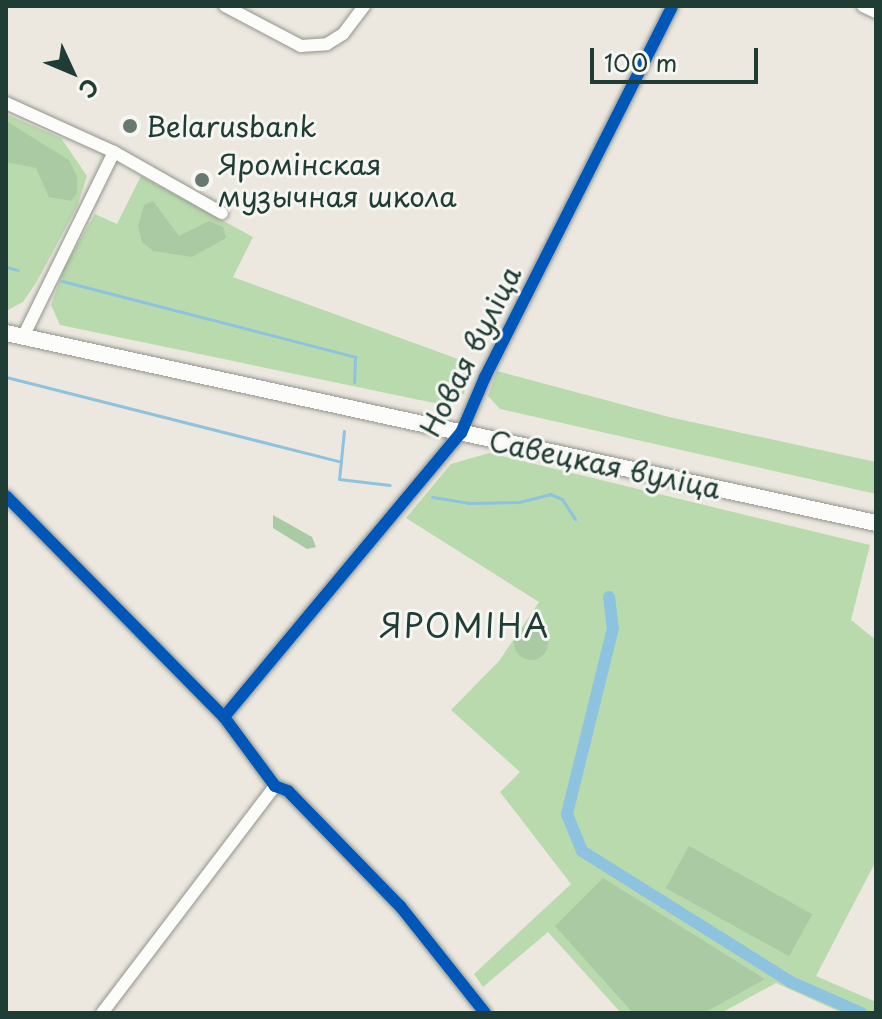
<!DOCTYPE html>
<meta charset="utf-8">
<style>
body{margin:0}
#map{position:relative;width:882px;height:1019px;overflow:hidden;background:#ece8df;font-family:"Playpen Sans",sans-serif}
div>[style]{position:absolute}
.green>*{inset:0;background:#b9daad}
.forest>*{inset:0;background:#a9caa3;transform-origin:0 0}
.round{border-radius:50%}
.stream>*{height:3px;margin:-1.5px;padding:0 1.5px;transform-origin:1.5px;border-radius:1.5px;background:#8dc3de}
.canal>*{height:12px;margin:-6px;padding:0 6px;transform-origin:6px;border-radius:6px;background:#8dc3de}
.roads{filter:drop-shadow(0 0 2px #91948e) drop-shadow(0 0 2px #91948e)}
.minor>*{height:12px;margin:-6px;padding:0 6px;transform-origin:6px;border-radius:6px;background:#fcfcfa}
.major>*{height:16px;margin:-8px;padding:0 8px;transform-origin:8px;border-radius:8px;background:#fcfcfa}
.cycleway>*{height:12px;margin:-6px;padding:0 6px;transform-origin:6px;border-radius:6px;background:#0057b8}
.dots>*{width:22px;height:22px;translate:-50% -50%;box-sizing:border-box;border:4px solid #f6f6f2;border-radius:50%}
span{translate:-50% -50%;white-space:nowrap;text-align:center;line-height:1.15;-webkit-text-stroke:6px #f6f6f2;paint-order:stroke}
.poi-label{font-size:28px;color:#1f3d34}
.left{translate:0 -50%;text-align:left}
.street-label{font-size:28px;color:#1f3d34}
.quarter-label{font-size:32px;color:#1f3d34;letter-spacing:2px}
.frame{position:absolute;inset:0;border:8px solid #1f3d34;pointer-events:none}
.north{position:absolute;left:32px;top:32px;width:80px;height:80px;-webkit-text-stroke:6px #f6f6f2;paint-order:stroke;rotate:134deg;font-size:22px;font-weight:700;line-height:32px;text-align:center;color:#1f3d34}
.north::after{content:'';display:block;margin:auto;width:28px;height:36px;background:#1f3d34;clip-path:polygon(50% 0,100% 100%,50% 72%,0 100%)}
.scale{position:absolute;left:590px;top:48px;width:168px;height:36px;box-sizing:border-box;border:4px solid #1f3d34;border-top:0;padding-left:10px;font-size:24px;line-height:28px;white-space:nowrap;color:#1f3d34;-webkit-text-stroke:6px #f6f6f2;paint-order:stroke}
</style>
<div id="map">
<div class="green">
<i style="clip-path:polygon(6px 114px,61px 138px,87px 176px,77px 207px,36px 283px,23px 302px,6px 311px)"></i>
<i style="clip-path:polygon(141px 176px,253px 237px,233px 277px,469px 363px,464px 394px,439px 404px,60px 325px,51px 305px,64px 268px,95px 214px,117px 224px)"></i>
<i style="clip-path:polygon(497px 371px,669px 417px,876px 462px,876px 494px,500px 409px,488px 396px)"></i>
<i style="clip-path:polygon(489px 453px,870px 545px,851px 620px,876px 640px,876px 861px,816px 976px,876px 1002px,876px 1013px,842px 1013px,776px 983px,721px 1013px,621px 1013px,548px 932px,483px 987px,474px 974px,571px 884px,500px 792px,520px 772px,451px 710px,499px 661px,539px 602px,406px 518px,451px 464px)"></i>
</div>
<div class="forest">
<i style="clip-path:polygon(6px 121px,69px 160px,77px 177px,77px 193px,71px 201px,49px 197px,36px 168px,6px 162px)"></i>
<i style="clip-path:polygon(153px 201px,179px 236px,209px 221px,223px 227px,226px 238px,192px 257px,153px 251px,142px 242px,138px 226px,144px 205px)"></i>
<i style="clip-path:polygon(273px 515px,312px 537px,316px 547px,307px 549px,273px 528px)"></i>
<i class="round" style="left:514px;top:626px;width:34px;height:34px"></i>
<i style="left:689px;top:846px;width:141px;height:48px;rotate:29deg"></i>
<i style="clip-path:polygon(603px 878px,765px 979px,704px 1013px,633px 1013px,555px 926px)"></i>
</div>
<div class="stream">
<i style="left:6px;top:267px;width:12px;rotate:14deg"></i>
<i style="left:62px;top:281px;width:303px;rotate:14.5deg"></i>
<i style="left:355px;top:357px;width:25px;rotate:92deg"></i>
<i style="left:6px;top:377px;width:343px;rotate:14.2deg"></i>
<i style="left:344px;top:431px;width:48px;rotate:95.9deg"></i>
<i style="left:339px;top:479px;width:51px;rotate:6.7deg"></i>
<i style="left:432px;top:497px;width:36px;rotate:9deg"></i>
<i style="left:468px;top:503px;width:51px;rotate:-1.1deg"></i>
<i style="left:519px;top:502px;width:32px;rotate:-14deg"></i>
<i style="left:550px;top:494px;width:13px;rotate:23deg"></i>
<i style="left:562px;top:499px;width:24px;rotate:57deg"></i>
</div>
<div class="canal">
<i style="left:609px;top:597px;width:31px;rotate:83deg"></i>
<i style="left:613px;top:628px;width:192px;rotate:103.9deg"></i>
<i style="left:567px;top:814px;width:40px;rotate:68deg"></i>
<i style="left:582px;top:851px;width:247px;rotate:32.1deg"></i>
<i style="left:791px;top:982px;width:77px;rotate:23.9deg"></i>
</div>
<div class="roads">
<div class="minor">
<i style="left:225px;top:6px;width:86px;rotate:27.8deg"></i>
<i style="left:301px;top:46px;width:26px;rotate:-4deg"></i>
<i style="left:327px;top:44px;width:19px;rotate:-32deg"></i>
<i style="left:343px;top:34px;width:35px;rotate:-53deg"></i>
<i style="left:863px;top:6px;width:14px;rotate:25deg"></i>
<i style="left:6px;top:103px;width:119px;rotate:24.4deg"></i>
<i style="left:114px;top:152px;width:206px;rotate:116.2deg"></i>
<i style="left:114px;top:152px;width:124px;rotate:29.5deg"></i>
<i style="left:6px;top:496px;width:310px;rotate:45.4deg"></i>
<i style="left:224px;top:717px;width:86px;rotate:53.5deg"></i>
<i style="left:275px;top:786px;width:14px;rotate:21deg"></i>
<i style="left:288px;top:791px;width:161px;rotate:45.8deg"></i>
<i style="left:400px;top:906px;width:137px;rotate:51.5deg"></i>
<i style="left:224px;top:717px;width:370px;rotate:-50.2deg"></i>
<i style="left:461px;top:433px;width:61px;rotate:-66.8deg"></i>
<i style="left:485px;top:377px;width:415px;rotate:-63.2deg"></i>
<i style="left:102px;top:1013px;width:285px;rotate:-52.7deg"></i>
</div>
<div class="major">
<i style="left:6px;top:333px;width:891px;rotate:12.32deg"></i>
</div>
</div>
<div class="cycleway">
<i style="left:6px;top:496px;width:310px;rotate:45.4deg"></i>
<i style="left:224px;top:717px;width:86px;rotate:53.5deg"></i>
<i style="left:275px;top:786px;width:14px;rotate:21deg"></i>
<i style="left:288px;top:791px;width:161px;rotate:45.8deg"></i>
<i style="left:400px;top:906px;width:137px;rotate:51.5deg"></i>
<i style="left:224px;top:717px;width:370px;rotate:-50.2deg"></i>
<i style="left:461px;top:433px;width:61px;rotate:-66.8deg"></i>
<i style="left:485px;top:377px;width:415px;rotate:-63.2deg"></i>
</div>
<div class="dots">
<i style="left:130px;top:126px;background:#677970"></i>
<i style="left:202px;top:180px;background:#677970"></i>
</div>
<div class="poi-label">
<span class="left" style="left:146px;top:126px">Belarusbank</span>
<span class="left" style="left:218px;top:180px">Яромінская<br>музычная школа</span>
</div>
<div class="street-label">
<span style="left:470px;top:351px;rotate:-63deg">Новая вуліца</span>
<span style="left:605px;top:464px;rotate:12deg">Савецкая вуліца</span>
</div>
<div class="quarter-label">
<span style="left:465px;top:625px">ЯРОМІНА</span>
</div>
<div class="frame"></div>
<div class="north">С</div>
<div class="scale">100 m</div>
</div>
